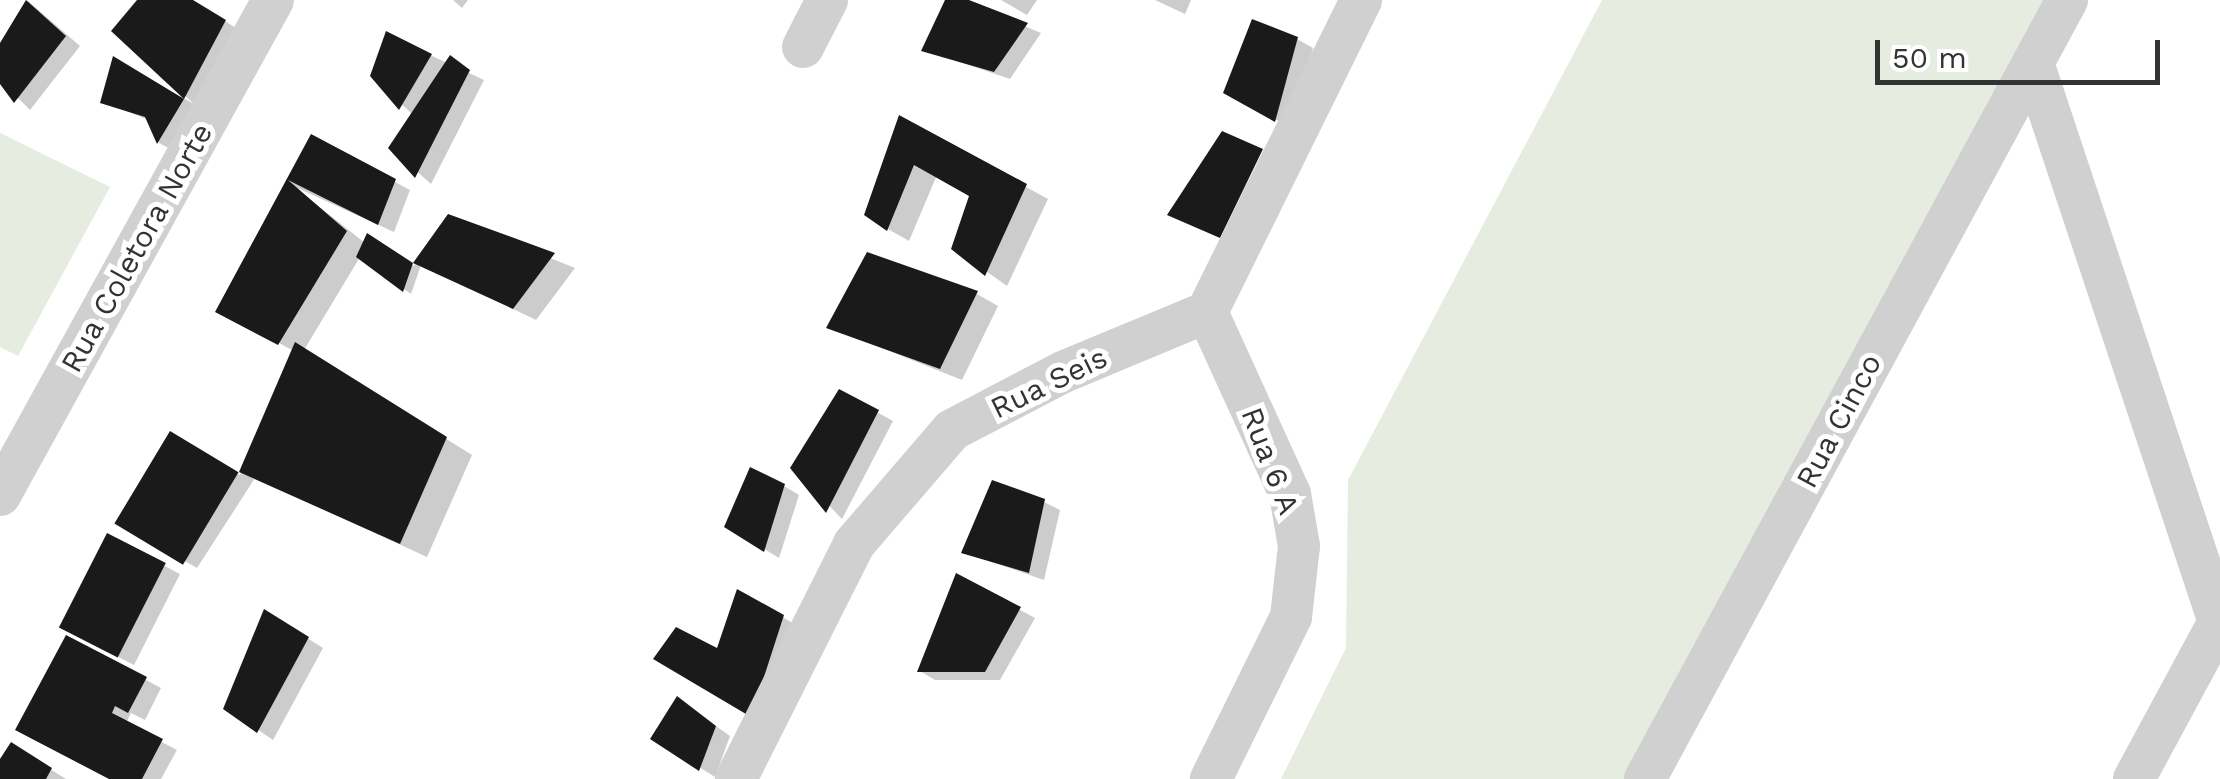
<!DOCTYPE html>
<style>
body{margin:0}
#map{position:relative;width:2220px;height:779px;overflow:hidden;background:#fff;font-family:"Work Sans",sans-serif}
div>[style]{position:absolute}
.green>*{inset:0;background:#e6ecdf}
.shadow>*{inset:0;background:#0003}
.building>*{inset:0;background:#1a1a1a;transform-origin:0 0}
.street>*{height:42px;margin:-21px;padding:0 21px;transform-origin:21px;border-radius:21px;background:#d0d0d0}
span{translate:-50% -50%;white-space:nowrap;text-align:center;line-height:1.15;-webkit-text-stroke:10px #fff;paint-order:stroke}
.street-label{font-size:30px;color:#333}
.scale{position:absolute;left:1875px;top:40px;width:285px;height:45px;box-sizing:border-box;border:5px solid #333;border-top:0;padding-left:12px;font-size:30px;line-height:35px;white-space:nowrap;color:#333;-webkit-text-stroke:8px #fff;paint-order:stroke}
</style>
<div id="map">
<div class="green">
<i style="clip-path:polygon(1602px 0,2065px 0,1628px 779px,1281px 779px,1346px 648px,1348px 480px)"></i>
<i style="clip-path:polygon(0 133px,110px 187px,18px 356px,0 347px)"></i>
</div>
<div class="shadow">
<i style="clip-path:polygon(140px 0,190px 0,246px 34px,174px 151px,159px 143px,149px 120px,103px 102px,115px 59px,194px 104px,115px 30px)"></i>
<i style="clip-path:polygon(453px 0,468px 0,462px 8px)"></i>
<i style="clip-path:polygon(947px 0,962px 0,1041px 33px,1010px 79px,924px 50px)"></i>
<i style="clip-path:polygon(1001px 0,1037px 0,1027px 15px)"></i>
<i style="clip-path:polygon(1155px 0,1191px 0,1185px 14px)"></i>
<i style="clip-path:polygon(28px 1px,80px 46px,30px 110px,0 80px,0 48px)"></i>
<i style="clip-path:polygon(387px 35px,484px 80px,431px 184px,391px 148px,413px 115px,373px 76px)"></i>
<i style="clip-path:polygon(1297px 39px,1313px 48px,1291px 128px,1226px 92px)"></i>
<i style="clip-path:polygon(901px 119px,1048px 199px,1007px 286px,954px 248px,972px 195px,937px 175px,909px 241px,888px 229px)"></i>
<i style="clip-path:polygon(292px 178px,395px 182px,410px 190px,394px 232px,293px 186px,365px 243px,368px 236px,414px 266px,448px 217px,575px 268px,536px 320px,421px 265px,411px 294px,360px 257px,304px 350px,472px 455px,427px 557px,255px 478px,197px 568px,118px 523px,171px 434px,240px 475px,294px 351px,218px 311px)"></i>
<i style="clip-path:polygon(977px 294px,998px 306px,962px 380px,829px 327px)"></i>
<i style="clip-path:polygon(840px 392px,893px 421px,842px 519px,793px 468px)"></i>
<i style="clip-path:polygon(784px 486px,799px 495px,779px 558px,727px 526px)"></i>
<i style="clip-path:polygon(1044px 502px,1060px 510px,1044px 580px,964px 552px)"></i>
<i style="clip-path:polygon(109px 537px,180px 574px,134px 665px,78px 636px)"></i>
<i style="clip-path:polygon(957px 576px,1035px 618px,1000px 680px,935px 680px,920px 671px)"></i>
<i style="clip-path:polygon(738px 592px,805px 630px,774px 727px,719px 651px)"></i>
<i style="clip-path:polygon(266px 612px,323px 648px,273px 740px,226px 708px)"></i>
<i style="clip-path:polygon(67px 638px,161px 688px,145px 720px,131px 713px,126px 723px,177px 750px,161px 779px,113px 779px)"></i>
<i style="clip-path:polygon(678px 699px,730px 736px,715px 777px,653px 738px)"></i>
<i style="clip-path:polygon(26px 754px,66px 779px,0 779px,0 763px)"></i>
</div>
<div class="building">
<i style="clip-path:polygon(26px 0,66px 36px,14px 103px,0 84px,0 43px)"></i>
<i style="clip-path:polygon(137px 0,193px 0,226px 20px,184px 99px,111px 31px)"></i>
<i style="clip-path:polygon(945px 0,969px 0,1028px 23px,994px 72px,921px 51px)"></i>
<i style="clip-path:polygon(1252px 19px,1298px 37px,1275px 122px,1223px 93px)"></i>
<i style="clip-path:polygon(386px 31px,432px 54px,399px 110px,370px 76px)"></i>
<i style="clip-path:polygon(450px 55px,470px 70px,415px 178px,388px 148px)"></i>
<i style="clip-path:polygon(113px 56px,184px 99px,157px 144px,145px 117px,100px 103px)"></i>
<i style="clip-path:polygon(899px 115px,1027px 184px,985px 276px,951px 249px,969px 196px,914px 165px,887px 231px,864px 215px)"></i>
<i style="clip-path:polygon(1222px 131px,1263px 149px,1220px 238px,1167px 215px)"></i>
<i style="clip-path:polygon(311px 134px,396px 179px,378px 225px,288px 180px,347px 231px,278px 345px,215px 312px)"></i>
<i style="clip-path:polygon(448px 214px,555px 253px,513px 309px,413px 263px,403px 292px,356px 257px,367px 233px,413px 263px)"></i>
<i style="clip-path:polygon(867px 252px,978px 291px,940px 369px,826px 328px)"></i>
<i style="clip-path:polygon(295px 342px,447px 437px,400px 544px,239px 472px)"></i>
<i style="clip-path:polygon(839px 389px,879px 410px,826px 513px,790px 468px)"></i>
<i style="left:170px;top:431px;width:80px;height:108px;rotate:31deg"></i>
<i style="clip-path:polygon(750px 467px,785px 484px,764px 552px,724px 527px)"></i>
<i style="clip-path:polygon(992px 480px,1045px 499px,1029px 573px,961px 553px)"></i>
<i style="left:107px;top:533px;width:66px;height:106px;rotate:27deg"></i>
<i style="clip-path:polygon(956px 573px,1021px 607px,985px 672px,917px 672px)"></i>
<i style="clip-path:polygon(737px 589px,784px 615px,751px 717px,653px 659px,676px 627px,717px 648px)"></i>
<i style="clip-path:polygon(264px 609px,309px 637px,257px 733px,223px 709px)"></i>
<i style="clip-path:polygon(66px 635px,147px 677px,128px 713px,115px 706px,112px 713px,163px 739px,142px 779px,109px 779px,15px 730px)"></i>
<i style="clip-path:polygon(677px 696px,716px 726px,699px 771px,650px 739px)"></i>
<i style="clip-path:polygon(11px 742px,52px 768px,46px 779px,0 779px,0 759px)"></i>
</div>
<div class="street">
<i style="left:803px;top:47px;width:53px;rotate:-62.9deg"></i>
<i style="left:2033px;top:63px;width:589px;rotate:71.6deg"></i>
<i style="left:1207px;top:312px;width:200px;rotate:65.5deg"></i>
<i style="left:1290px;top:494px;width:53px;rotate:80.2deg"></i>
<i style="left:1299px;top:546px;width:71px;rotate:96.4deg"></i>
<i style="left:1291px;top:617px;width:181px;rotate:116.3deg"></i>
<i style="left:0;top:495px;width:565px;rotate:-61.12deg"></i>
<i style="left:736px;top:779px;width:263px;rotate:-63.3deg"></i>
<i style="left:854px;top:544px;width:150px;rotate:-49.3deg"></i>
<i style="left:952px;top:430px;width:125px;rotate:-27.6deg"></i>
<i style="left:1063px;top:372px;width:156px;rotate:-22.6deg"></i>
<i style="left:1207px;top:312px;width:348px;rotate:-63.7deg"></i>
<i style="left:1645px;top:779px;width:886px;rotate:-61.55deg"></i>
<i style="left:2134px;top:779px;width:181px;rotate:-61.6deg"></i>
</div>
<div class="street-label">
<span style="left:137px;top:248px;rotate:-61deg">Rua Coletora Norte</span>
<span style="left:1049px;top:383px;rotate:-26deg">Rua Seis</span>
<span style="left:1839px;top:421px;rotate:-62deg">Rua Cinco</span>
<span style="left:1270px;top:461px;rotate:69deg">Rua 6 A</span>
</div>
<div class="scale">50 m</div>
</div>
